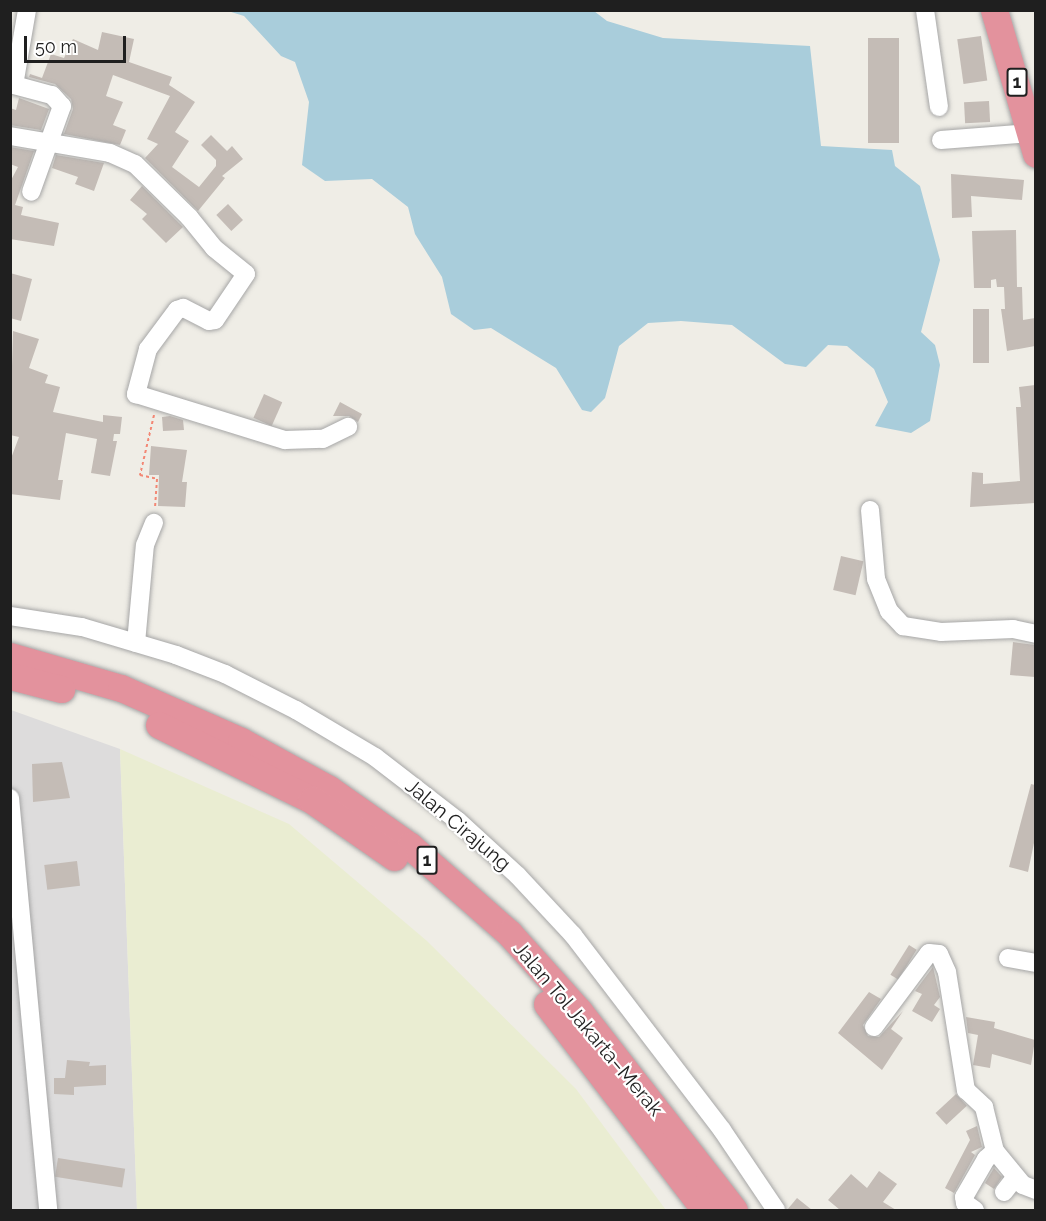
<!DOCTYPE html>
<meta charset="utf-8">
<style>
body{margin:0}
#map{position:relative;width:1046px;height:1221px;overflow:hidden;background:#efede6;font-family:Raleway,sans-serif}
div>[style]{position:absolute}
.residential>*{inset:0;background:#dddcdc}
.farmland>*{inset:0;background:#eaedd2}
.water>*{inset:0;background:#a9cddb}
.building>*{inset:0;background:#c4bcb6;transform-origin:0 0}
.path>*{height:2px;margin-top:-1px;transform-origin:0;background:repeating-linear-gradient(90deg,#f38774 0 3px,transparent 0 6px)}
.roads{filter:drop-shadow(0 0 2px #a6a6a6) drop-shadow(0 0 2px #a6a6a6)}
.minor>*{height:18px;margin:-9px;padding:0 9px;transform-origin:9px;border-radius:9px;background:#fff}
.highway>*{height:27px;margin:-13.5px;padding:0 13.5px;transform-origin:13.5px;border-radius:13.5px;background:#e3929d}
span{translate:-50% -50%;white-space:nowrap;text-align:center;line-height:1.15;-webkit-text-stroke:4.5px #fff;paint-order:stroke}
.shield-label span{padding:2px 4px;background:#fff;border:2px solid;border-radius:4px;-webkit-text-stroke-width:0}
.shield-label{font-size:18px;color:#1f1f1f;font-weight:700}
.street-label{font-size:20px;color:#1f1f1f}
.frame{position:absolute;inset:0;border:12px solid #1f1f1f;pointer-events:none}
.scale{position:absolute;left:24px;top:36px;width:102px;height:27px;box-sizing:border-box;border:3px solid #1f1f1f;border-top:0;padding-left:8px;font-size:18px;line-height:21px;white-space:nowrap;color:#1f1f1f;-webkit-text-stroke:4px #fff;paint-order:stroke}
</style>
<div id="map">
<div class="residential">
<i style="clip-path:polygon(11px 710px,120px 749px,137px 1210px,11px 1210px)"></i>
</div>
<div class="farmland">
<i style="clip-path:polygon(120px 749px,289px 824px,427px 941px,576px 1089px,666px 1210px,137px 1210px)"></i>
</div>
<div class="water">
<i style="clip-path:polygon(228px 11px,594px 11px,607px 21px,663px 38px,810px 46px,821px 146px,892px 150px,895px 166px,920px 186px,940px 260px,921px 332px,935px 345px,940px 365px,930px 421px,911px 433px,875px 426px,888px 402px,874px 369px,847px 346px,828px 345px,806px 367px,785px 364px,732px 325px,681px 321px,648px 323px,619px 346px,605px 398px,591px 412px,582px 410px,556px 368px,491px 328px,474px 330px,451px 314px,442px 277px,415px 234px,408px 207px,372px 179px,325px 181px,302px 165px,309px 102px,295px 62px,281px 56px,244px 16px)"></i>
</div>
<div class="building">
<i style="clip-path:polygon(102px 32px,134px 39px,129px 62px,172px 77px,169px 85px,195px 102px,175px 132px,189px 141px,172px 167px,199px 187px,216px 166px,216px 160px,201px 145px,211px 135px,227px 151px,232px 146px,243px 159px,222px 176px,225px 178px,198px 211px,145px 158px,158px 144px,147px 139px,170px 96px,113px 75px,106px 96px,123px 102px,113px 125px,126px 130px,120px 145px,64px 134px,73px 109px,71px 99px,55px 84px,29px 77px,30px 74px,42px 78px,51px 54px,64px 58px,73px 39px,98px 50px)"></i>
<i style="left:981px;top:36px;width:45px;height:24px;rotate:82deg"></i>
<i style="left:868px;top:38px;width:31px;height:105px"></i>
<i style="clip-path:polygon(19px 98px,49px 109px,41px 130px,10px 125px,10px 108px,16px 110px)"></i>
<i style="left:989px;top:101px;width:21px;height:25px;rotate:87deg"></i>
<i style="clip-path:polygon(10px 147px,34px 151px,15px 205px,23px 207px,21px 215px,59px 223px,54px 246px,10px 239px,10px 182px,18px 167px,10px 164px)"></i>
<i style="clip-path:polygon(56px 155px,104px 163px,94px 191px,75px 184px,78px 177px,52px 168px)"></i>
<i style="clip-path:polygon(951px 174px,1024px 180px,1022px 200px,971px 196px,972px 217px,952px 218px)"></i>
<i style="clip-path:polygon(142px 186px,183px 227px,166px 243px,142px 219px,147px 214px,130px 200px)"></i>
<i style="left:228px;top:204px;width:22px;height:16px;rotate:47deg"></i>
<i style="clip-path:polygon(1016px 230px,1017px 287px,1022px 287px,1023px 320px,1035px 318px,1035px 346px,1007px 351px,1001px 309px,1005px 309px,1004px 287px,997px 287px,996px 279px,991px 280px,991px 288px,974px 288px,972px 231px)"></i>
<i style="clip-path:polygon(10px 273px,32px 279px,21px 321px,10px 318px)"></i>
<i style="left:973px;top:309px;width:16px;height:54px"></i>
<i style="clip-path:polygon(13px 331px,39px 339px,29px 368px,48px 375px,45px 383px,60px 387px,53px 412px,103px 422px,103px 415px,122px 417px,120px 434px,114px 434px,113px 441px,117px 441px,110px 476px,91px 473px,97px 439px,66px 433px,58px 480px,63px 480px,60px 500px,10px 494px,10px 461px,19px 437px,10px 435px)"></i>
<i style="clip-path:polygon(1035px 385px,1035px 503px,970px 507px,972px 472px,983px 473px,983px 484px,1020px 481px,1016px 407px,1021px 407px,1019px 387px)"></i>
<i style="left:264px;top:394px;width:20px;height:26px;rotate:24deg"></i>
<i style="clip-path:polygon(340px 402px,362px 414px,358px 422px,349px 416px,333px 416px)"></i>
<i style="clip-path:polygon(170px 416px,183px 420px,184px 430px,163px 431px,162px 417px)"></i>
<i style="clip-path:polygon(151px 446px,187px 450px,182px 482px,187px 482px,185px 507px,158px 506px,159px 475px,149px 475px)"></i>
<i style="left:841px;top:556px;width:23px;height:35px;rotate:13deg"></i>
<i style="clip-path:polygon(1013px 642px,1035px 645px,1035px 677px,1010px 675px)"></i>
<i style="clip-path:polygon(62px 762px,70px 798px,33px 802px,32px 764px)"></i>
<i style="clip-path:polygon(1031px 784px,1035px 785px,1035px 838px,1028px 872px,1009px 867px)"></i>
<i style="left:77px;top:861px;width:25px;height:33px;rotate:83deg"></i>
<i style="left:909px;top:945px;width:9px;height:35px;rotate:32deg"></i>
<i style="clip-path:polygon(933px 967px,940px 997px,934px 1005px,940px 1009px,932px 1022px,912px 1011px,922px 994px,915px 991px)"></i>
<i style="clip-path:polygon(869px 992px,881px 999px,863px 1025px,868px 1036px,879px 1037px,903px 1011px,891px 1029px,903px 1038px,882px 1070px,838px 1033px)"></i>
<i style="clip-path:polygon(966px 1017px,995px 1022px,994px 1028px,1035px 1040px,1031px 1065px,992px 1054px,990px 1068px,973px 1065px,978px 1035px,968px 1033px)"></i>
<i style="clip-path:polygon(67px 1060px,90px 1062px,89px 1066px,106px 1065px,106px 1085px,74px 1087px,74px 1095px,54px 1094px,54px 1078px,65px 1078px)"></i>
<i style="left:956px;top:1094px;width:16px;height:28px;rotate:47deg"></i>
<i style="clip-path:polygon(977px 1126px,982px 1147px,971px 1152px,975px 1155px,954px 1193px,945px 1188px,970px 1140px,966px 1131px)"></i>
<i style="left:58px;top:1158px;width:68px;height:19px;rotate:9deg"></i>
<i style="clip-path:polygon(994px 1168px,1002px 1177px,994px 1189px,985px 1183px)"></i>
<i style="clip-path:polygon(879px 1171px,897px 1184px,883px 1202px,896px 1210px,840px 1210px,828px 1200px,851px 1174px,867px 1188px)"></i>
<i style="clip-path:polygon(797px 1198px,812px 1210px,787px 1210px)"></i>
</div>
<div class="path">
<i style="left:154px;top:415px;width:62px;rotate:103.1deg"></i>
<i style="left:140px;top:475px;width:17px;rotate:13deg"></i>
<i style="left:157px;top:479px;width:29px;rotate:94deg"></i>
</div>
<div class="roads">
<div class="minor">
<i style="left:27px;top:10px;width:76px;rotate:99.8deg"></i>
<i style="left:14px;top:85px;width:39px;rotate:15deg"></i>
<i style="left:52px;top:95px;width:15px;rotate:48deg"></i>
<i style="left:62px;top:106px;width:91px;rotate:109.8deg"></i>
<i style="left:925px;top:10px;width:98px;rotate:81.8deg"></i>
<i style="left:10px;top:136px;width:101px;rotate:9.6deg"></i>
<i style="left:110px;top:153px;width:27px;rotate:24deg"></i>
<i style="left:135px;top:164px;width:76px;rotate:44.5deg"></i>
<i style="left:189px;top:217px;width:40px;rotate:51deg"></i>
<i style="left:214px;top:248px;width:41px;rotate:39.1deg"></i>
<i style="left:246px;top:274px;width:55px;rotate:124deg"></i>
<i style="left:215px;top:320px;width:6px;rotate:171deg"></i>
<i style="left:209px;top:321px;width:29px;rotate:-153deg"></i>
<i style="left:183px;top:308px;width:6px;rotate:162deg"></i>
<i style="left:177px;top:310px;width:49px;rotate:126.6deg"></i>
<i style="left:148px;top:349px;width:47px;rotate:104.9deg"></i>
<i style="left:136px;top:394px;width:156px;rotate:17.2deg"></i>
<i style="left:285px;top:440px;width:38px;rotate:-2deg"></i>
<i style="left:323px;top:439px;width:28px;rotate:-26deg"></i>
<i style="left:941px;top:140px;width:90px;rotate:-4.4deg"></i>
<i style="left:870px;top:510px;width:69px;rotate:85deg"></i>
<i style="left:876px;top:579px;width:35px;rotate:68deg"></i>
<i style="left:889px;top:611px;width:21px;rotate:47deg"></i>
<i style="left:903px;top:626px;width:38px;rotate:9deg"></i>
<i style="left:941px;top:632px;width:72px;rotate:-2.4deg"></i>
<i style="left:1013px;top:629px;width:24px;rotate:12deg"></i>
<i style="left:10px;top:616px;width:73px;rotate:8.7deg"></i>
<i style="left:82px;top:627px;width:98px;rotate:16.6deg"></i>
<i style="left:176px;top:655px;width:53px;rotate:21.2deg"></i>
<i style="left:225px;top:674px;width:80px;rotate:26.9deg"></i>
<i style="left:296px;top:710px;width:92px;rotate:30.7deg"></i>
<i style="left:375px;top:757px;width:105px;rotate:37.6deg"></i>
<i style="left:458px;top:821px;width:81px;rotate:42.5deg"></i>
<i style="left:518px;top:876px;width:81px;rotate:47deg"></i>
<i style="left:573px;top:935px;width:245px;rotate:52.6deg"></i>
<i style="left:722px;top:1130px;width:97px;rotate:56deg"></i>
<i style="left:136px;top:643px;width:98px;rotate:-84.8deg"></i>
<i style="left:145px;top:545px;width:24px;rotate:-68deg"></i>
<i style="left:10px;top:798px;width:414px;rotate:84.7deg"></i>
<i style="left:1008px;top:958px;width:28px;rotate:10deg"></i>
<i style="left:874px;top:1027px;width:92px;rotate:-53.4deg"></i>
<i style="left:929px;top:953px;width:10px;rotate:6deg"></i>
<i style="left:939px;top:954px;width:20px;rotate:66deg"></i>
<i style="left:947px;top:972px;width:120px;rotate:80.9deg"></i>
<i style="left:966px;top:1090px;width:25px;rotate:43deg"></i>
<i style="left:984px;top:1107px;width:45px;rotate:76deg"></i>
<i style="left:995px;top:1151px;width:44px;rotate:50.5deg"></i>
<i style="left:1023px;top:1185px;width:14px;rotate:21deg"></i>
<i style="left:1004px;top:1192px;width:18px;rotate:-52deg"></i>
<i style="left:975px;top:1210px;width:12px;rotate:-145deg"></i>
<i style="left:965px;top:1203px;width:6px;rotate:-99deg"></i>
<i style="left:964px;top:1197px;width:44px;rotate:-59.9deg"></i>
<i style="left:986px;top:1159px;width:12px;rotate:-42deg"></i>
</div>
<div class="highway">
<i style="left:994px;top:10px;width:150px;rotate:73.7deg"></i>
<i style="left:10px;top:656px;width:116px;rotate:16.1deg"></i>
<i style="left:121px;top:688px;width:131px;rotate:23.8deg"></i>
<i style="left:241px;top:741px;width:100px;rotate:28.6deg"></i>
<i style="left:329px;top:789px;width:99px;rotate:35.1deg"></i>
<i style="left:410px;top:846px;width:132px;rotate:41.3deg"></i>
<i style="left:509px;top:933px;width:105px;rotate:48.1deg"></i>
<i style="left:579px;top:1011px;width:252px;rotate:52.1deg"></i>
<i style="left:10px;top:676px;width:53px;rotate:14.3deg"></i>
<i style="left:159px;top:725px;width:170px;rotate:26.1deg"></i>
<i style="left:312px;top:800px;width:100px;rotate:34.8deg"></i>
<i style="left:547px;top:1004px;width:260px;rotate:52.5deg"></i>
</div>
</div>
<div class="shield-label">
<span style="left:1017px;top:82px">1</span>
<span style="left:427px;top:860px">1</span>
</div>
<div class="street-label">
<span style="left:458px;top:825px;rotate:40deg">Jalan Cirajung</span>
<span style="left:588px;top:1029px;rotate:50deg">Jalan Tol Jakarta–Merak</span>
</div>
<div class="frame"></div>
<div class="scale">50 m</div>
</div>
